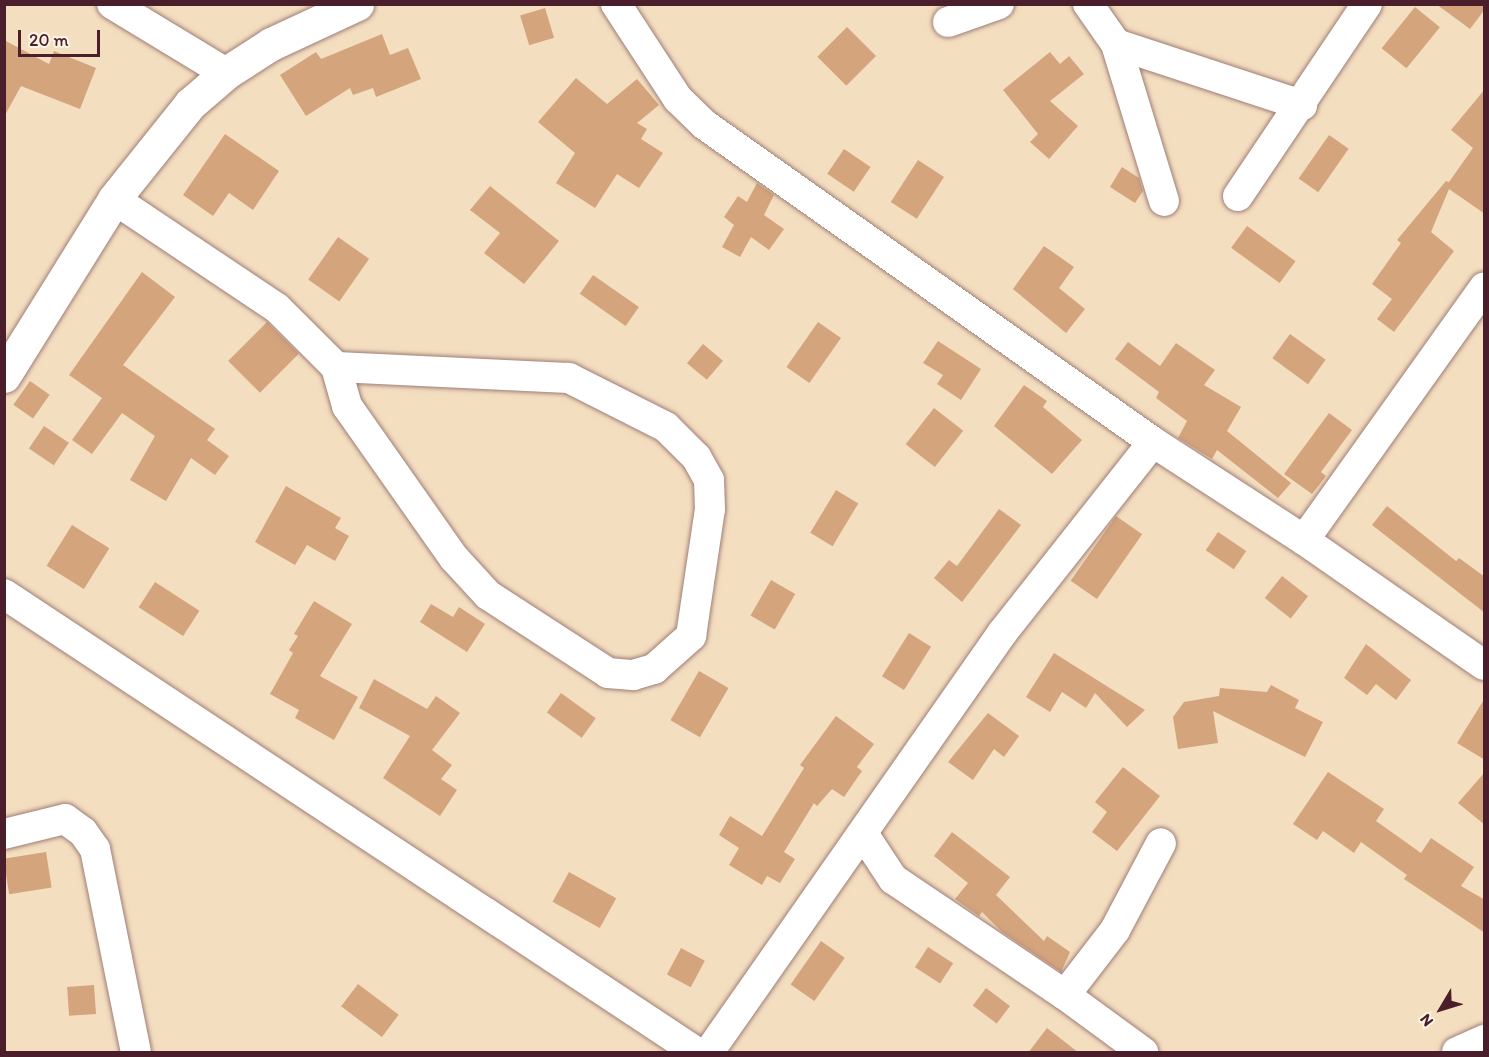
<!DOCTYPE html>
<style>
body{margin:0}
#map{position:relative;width:1489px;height:1057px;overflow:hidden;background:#f4dec0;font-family:Itim,sans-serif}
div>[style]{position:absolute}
.building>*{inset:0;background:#d4a47d;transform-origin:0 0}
.roads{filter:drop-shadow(0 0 2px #9f7e76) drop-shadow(0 0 2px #9f7e76)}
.minor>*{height:30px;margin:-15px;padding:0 15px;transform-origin:15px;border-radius:15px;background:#fff}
.tertiary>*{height:33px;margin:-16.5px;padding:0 16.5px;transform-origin:16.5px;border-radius:16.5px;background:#fff}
span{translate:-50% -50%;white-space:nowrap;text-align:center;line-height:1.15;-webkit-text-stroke:4.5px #fcf5e5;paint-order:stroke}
.frame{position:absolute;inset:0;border:6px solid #4a1f2b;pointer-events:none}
.north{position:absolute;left:1411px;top:979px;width:60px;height:60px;-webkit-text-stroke:4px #fcf5e5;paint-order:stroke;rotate:232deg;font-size:16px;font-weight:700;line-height:24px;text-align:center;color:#4a1f2b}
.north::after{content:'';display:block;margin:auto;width:21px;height:27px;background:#4a1f2b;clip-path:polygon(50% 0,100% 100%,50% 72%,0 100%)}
.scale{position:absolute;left:18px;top:30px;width:82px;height:27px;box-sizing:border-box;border:3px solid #4a1f2b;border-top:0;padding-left:8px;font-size:18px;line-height:21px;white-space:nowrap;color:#4a1f2b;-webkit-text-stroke:4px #fcf5e5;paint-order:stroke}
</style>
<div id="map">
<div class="building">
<i style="clip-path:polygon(1436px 4px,1485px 4px,1485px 9px,1470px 29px)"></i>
<i style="left:1415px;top:7px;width:32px;height:53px;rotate:39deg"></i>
<i style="left:545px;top:8px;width:31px;height:26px;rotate:73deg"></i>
<i style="left:847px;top:27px;width:41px;height:42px;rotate:45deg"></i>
<i style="clip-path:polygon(382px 34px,390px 55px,408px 48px,421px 79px,376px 97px,373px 88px,353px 95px,350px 88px,306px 116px,280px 75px,316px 52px,321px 59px)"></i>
<i style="clip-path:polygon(4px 40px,49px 64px,54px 51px,96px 68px,80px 109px,21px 86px,4px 117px)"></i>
<i style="clip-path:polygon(1050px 52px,1060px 64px,1069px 56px,1084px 74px,1050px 101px,1078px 126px,1049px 159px,1030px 142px,1038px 134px,1003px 90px)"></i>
<i style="clip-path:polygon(576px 78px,607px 104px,637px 79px,659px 105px,637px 123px,647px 129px,641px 139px,663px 153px,639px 188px,617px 174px,595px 208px,556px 183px,575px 153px,538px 122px)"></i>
<i style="clip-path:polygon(1485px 89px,1485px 214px,1449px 189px,1431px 232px,1454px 251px,1394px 332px,1377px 319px,1392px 299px,1372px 284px,1401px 243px,1397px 240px,1446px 181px,1449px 182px,1473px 148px,1451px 130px)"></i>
<i style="clip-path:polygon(225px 134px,279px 171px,253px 210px,229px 193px,213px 216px,183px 195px)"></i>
<i style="left:1329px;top:135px;width:24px;height:53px;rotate:35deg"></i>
<i style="left:844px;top:149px;width:32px;height:30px;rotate:34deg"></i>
<i style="left:918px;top:160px;width:31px;height:50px;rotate:33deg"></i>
<i style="clip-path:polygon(1122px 167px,1139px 178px,1143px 191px,1135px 203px,1110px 187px)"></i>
<i style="clip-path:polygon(757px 183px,774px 195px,764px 215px,784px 229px,769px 250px,751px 237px,740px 257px,722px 247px,734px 225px,724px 217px,738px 196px,747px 202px)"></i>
<i style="clip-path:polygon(490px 186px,559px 241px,524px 284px,484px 253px,500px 233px,470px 210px)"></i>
<i style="left:1247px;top:226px;width:60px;height:27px;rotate:36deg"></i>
<i style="left:338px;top:237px;width:38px;height:52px;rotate:35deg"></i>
<i style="clip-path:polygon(1044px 246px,1074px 267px,1059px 288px,1085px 309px,1066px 333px,1013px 289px)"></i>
<i style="clip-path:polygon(142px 272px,175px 297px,123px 365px,215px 429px,207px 440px,229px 456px,215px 475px,191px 458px,166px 501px,130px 480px,155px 436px,122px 413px,92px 454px,72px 440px,102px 398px,69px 375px)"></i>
<i style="left:593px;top:275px;width:56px;height:23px;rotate:35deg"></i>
<i style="left:267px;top:322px;width:45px;height:55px;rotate:45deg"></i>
<i style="left:818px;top:322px;width:28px;height:55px;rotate:35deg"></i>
<i style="left:1290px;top:334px;width:44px;height:30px;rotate:36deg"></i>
<i style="clip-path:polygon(938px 341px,981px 369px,961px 400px,937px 384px,943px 375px,923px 363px)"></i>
<i style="clip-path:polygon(1128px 342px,1160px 366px,1176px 343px,1215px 370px,1204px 385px,1241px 407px,1227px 431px,1291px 483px,1278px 498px,1217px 450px,1212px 459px,1178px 438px,1187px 421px,1156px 398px,1159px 392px,1115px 359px)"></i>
<i style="left:703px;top:344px;width:26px;height:25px;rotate:40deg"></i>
<i style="left:30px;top:381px;width:24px;height:29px;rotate:35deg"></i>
<i style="clip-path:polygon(1024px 385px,1047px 401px,1043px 407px,1082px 440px,1052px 474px,994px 426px)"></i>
<i style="left:934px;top:408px;width:37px;height:46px;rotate:38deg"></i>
<i style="clip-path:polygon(1329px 413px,1352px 430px,1321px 472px,1326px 476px,1312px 494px,1284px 474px)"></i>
<i style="left:44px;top:426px;width:30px;height:27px;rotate:34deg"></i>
<i style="clip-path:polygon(286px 486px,341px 518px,335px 528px,349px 536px,335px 561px,307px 545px,295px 565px,255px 542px)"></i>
<i style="left:836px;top:490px;width:26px;height:50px;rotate:31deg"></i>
<i style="clip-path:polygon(1387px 506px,1456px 561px,1459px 558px,1485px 577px,1485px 613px,1372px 525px)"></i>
<i style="clip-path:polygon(999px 509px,1021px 525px,962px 602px,934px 578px,949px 560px,957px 566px)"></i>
<i style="left:1116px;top:516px;width:32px;height:79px;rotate:35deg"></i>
<i style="left:72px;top:525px;width:44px;height:48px;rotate:32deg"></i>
<i style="left:1218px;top:532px;width:34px;height:22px;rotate:34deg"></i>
<i style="left:1282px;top:576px;width:33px;height:28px;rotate:38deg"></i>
<i style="left:771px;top:580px;width:28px;height:41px;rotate:30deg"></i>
<i style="left:155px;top:582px;width:53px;height:30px;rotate:33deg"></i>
<i style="clip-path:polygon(314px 601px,352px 624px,320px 676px,358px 697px,334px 740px,295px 718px,299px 710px,270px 694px,293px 653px,289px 650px,298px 636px,294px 634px)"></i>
<i style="clip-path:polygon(431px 604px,453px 617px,459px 607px,485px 624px,467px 652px,420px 622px)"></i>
<i style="left:909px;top:633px;width:26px;height:51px;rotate:32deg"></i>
<i style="clip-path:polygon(1366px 644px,1411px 680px,1396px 700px,1376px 684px,1367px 695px,1344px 678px)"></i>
<i style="clip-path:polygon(1054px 653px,1089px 675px,1145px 710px,1127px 727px,1095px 693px,1086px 708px,1062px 692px,1050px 712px,1026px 697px)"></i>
<i style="left:699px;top:671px;width:34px;height:57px;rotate:30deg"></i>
<i style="clip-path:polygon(374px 679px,427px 709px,436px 696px,460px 713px,432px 750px,452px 765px,441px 779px,457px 790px,440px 816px,383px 778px,410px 736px,359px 708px)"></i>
<i style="clip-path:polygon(1271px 685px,1299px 700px,1295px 708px,1323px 722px,1305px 757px,1213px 711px,1218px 743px,1178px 749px,1173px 717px,1184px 702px,1219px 696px,1220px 688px,1267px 692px)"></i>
<i style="left:561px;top:693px;width:43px;height:24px;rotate:36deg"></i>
<i style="clip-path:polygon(1485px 698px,1485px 760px,1457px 743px)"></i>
<i style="clip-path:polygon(988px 713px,1019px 736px,1004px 757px,994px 749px,973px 780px,948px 762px)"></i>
<i style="clip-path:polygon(836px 716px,874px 744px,857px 767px,862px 771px,844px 797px,832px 789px,817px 806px,814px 803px,784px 852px,795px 859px,780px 883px,767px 876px,762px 885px,729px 865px,739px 848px,719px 835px,730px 816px,762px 836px,804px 768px,800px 765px)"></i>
<i style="clip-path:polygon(1123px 767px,1160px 796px,1117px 851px,1092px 832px,1107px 812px,1095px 802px)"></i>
<i style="clip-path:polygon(1328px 772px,1384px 809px,1376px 821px,1421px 853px,1431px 838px,1474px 867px,1461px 886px,1485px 900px,1485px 933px,1404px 879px,1407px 875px,1361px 842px,1354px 853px,1323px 831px,1317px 840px,1293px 824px)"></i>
<i style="clip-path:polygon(1485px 772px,1485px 825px,1458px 803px)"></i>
<i style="clip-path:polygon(952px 832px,1010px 877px,996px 895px,1044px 941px,1047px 936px,1070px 952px,1061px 972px,1002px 932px,982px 912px,979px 916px,955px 899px,968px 883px,934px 856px)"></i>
<i style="left:46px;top:852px;width:36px;height:43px;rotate:81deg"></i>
<i style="left:569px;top:872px;width:54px;height:34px;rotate:29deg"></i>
<i style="left:821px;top:941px;width:29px;height:53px;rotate:35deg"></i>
<i style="left:928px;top:947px;width:30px;height:24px;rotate:33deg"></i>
<i style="left:681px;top:948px;width:27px;height:30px;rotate:28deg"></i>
<i style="left:358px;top:984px;width:51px;height:28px;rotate:37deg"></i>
<i style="left:94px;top:985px;width:29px;height:27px;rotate:86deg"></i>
<i style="left:986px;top:988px;width:30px;height:22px;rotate:37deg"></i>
<i style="clip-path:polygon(1047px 1028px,1079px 1053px,1028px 1053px)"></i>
</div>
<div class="roads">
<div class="minor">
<i style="left:112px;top:4px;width:133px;rotate:31.2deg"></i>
<i style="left:616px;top:4px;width:113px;rotate:56.9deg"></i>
<i style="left:678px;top:99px;width:37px;rotate:44deg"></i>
<i style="left:705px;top:125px;width:549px;rotate:35.28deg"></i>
<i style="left:1153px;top:442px;width:180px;rotate:33deg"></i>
<i style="left:1304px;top:540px;width:219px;rotate:34.8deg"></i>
<i style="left:1088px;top:4px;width:49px;rotate:55deg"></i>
<i style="left:1116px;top:44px;width:196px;rotate:18.2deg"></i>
<i style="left:948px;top:22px;width:54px;rotate:-19.4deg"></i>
<i style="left:1116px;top:44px;width:164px;rotate:73deg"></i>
<i style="left:1238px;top:196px;width:231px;rotate:-56.1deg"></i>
<i style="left:114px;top:199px;width:196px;rotate:33.8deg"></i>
<i style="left:277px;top:308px;width:83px;rotate:45deg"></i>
<i style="left:336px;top:367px;width:41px;rotate:74.2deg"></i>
<i style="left:347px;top:406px;width:186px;rotate:54.9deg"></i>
<i style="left:454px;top:558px;width:50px;rotate:47.4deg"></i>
<i style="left:488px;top:595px;width:143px;rotate:33deg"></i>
<i style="left:608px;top:673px;width:25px;rotate:5deg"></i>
<i style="left:633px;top:675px;width:22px;rotate:-16deg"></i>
<i style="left:654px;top:669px;width:50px;rotate:-41.7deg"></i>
<i style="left:691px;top:636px;width:128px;rotate:-81.5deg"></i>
<i style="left:710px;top:509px;width:29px;rotate:-92deg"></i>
<i style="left:709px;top:480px;width:26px;rotate:-119deg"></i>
<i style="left:696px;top:457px;width:42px;rotate:-135deg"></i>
<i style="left:666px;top:427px;width:109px;rotate:-153.2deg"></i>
<i style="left:569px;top:378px;width:233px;rotate:-177.3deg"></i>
<i style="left:1304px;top:540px;width:310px;rotate:-54.5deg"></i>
<i style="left:4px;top:594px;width:830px;rotate:33.5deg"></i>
<i style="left:4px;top:834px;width:63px;rotate:-13.8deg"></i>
<i style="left:65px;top:819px;width:22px;rotate:36deg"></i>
<i style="left:83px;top:832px;width:21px;rotate:55deg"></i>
<i style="left:95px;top:849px;width:207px;rotate:78.6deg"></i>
<i style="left:864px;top:835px;width:53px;rotate:56.6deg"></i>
<i style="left:893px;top:879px;width:207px;rotate:34deg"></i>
<i style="left:1065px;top:995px;width:97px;rotate:36.2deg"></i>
<i style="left:1065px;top:995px;width:82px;rotate:-52.4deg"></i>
<i style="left:1115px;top:930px;width:98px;rotate:-62.1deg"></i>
<i style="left:709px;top:1052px;width:513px;rotate:-55.01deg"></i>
<i style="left:1003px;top:632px;width:242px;rotate:-51.7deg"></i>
<i style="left:1457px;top:1052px;width:30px;rotate:-24deg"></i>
</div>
<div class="tertiary">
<i style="left:4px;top:376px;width:208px;rotate:-58.1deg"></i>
<i style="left:114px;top:199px;width:122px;rotate:-51.3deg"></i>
<i style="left:190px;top:104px;width:48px;rotate:-40.7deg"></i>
<i style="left:226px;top:73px;width:54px;rotate:-32.8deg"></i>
<i style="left:271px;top:44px;width:95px;rotate:-24.9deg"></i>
</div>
</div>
<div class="frame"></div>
<div class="north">N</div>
<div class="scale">20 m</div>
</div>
